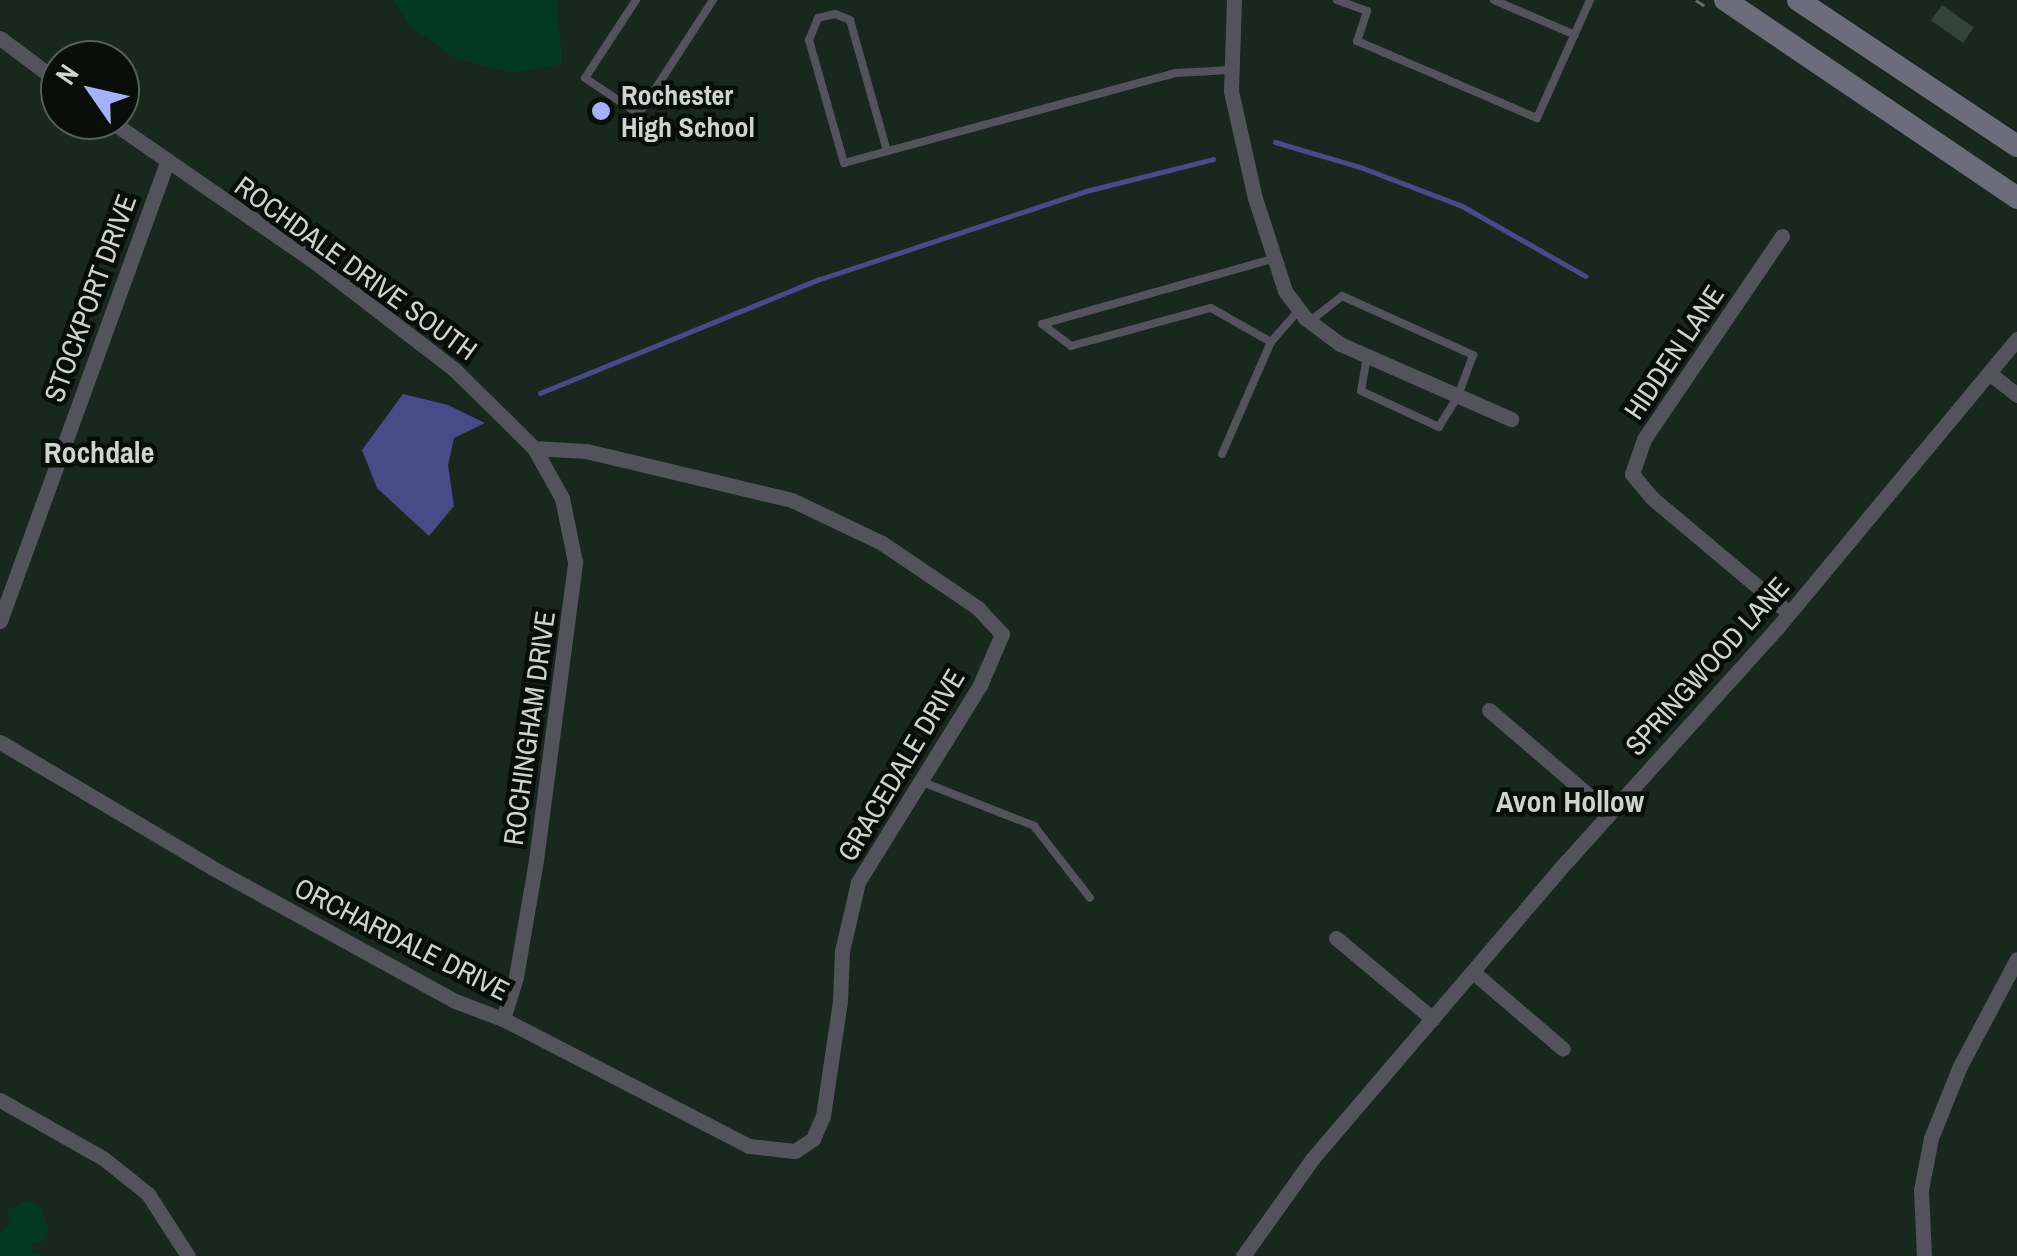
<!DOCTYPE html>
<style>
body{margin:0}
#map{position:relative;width:2017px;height:1256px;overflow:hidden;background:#18281e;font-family:"Archivo Narrow",sans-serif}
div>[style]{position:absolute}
.green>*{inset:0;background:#033920}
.water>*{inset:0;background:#464c88}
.stream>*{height:5px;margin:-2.5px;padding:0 2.5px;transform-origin:2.5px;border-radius:2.5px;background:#464c88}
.building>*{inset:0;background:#324338;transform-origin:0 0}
.path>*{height:2.5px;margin-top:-1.25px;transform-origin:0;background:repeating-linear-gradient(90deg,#626f66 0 10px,transparent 0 15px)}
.service>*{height:8px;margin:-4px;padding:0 4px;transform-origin:4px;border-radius:4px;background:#52535b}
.minor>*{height:15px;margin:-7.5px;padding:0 7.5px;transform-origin:7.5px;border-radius:7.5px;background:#52535b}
.secondary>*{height:22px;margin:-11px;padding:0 11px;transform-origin:11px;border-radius:11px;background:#6b6e7a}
.dots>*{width:28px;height:28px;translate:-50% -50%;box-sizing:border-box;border:5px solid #080f0b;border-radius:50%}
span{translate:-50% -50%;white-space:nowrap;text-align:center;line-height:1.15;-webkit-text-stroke:9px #080f0b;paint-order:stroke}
.poi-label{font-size:28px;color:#ccd6cf;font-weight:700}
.left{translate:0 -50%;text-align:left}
.street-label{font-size:28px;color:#ccd6cf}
.neighbourhood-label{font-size:30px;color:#ccd6cf;font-weight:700}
.north{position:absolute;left:40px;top:40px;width:100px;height:100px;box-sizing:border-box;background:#080f0b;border:2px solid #565f59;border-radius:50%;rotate:304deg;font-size:28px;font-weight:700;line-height:40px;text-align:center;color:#ccd6cf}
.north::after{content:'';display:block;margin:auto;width:35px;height:45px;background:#a6b1fc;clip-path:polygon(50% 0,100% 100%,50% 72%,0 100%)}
</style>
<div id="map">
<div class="green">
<i style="clip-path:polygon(393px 0,557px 0,562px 64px,513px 73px,454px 58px,410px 26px)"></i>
<i style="clip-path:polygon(27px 1200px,38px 1203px,49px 1229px,43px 1242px,31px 1242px,33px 1253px,43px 1256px,0 1256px,0 1232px,10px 1226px,7px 1211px)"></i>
</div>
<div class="water">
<i style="clip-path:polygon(403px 394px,448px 405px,485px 423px,454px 438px,448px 465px,454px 506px,429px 536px,377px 488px,362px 450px)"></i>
</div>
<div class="stream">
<i style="left:1275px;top:142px;width:89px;rotate:16.4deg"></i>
<i style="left:1360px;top:167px;width:109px;rotate:20.9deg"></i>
<i style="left:1462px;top:206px;width:142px;rotate:29.6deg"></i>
<i style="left:540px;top:393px;width:302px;rotate:-22.2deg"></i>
<i style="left:820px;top:279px;width:280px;rotate:-18.3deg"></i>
<i style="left:1086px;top:191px;width:131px;rotate:-14.1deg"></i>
</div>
<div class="building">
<i style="left:1942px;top:5px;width:39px;height:19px;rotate:35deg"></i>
</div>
<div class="path">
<i style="left:1696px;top:0;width:14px;rotate:34deg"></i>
</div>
<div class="service">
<i style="left:636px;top:0;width:93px;rotate:123.2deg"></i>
<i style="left:585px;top:78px;width:65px;rotate:33.7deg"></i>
<i style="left:639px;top:114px;width:136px;rotate:-57deg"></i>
<i style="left:1337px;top:0;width:32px;rotate:20deg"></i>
<i style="left:1367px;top:11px;width:32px;rotate:108deg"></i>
<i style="left:1357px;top:41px;width:196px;rotate:23.2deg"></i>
<i style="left:1537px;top:118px;width:129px;rotate:-65.8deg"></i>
<i style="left:1494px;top:0;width:88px;rotate:23.4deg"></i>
<i style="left:887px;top:151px;width:136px;rotate:-105.8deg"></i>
<i style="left:850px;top:20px;width:16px;rotate:-158deg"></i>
<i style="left:835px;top:14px;width:17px;rotate:167deg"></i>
<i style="left:818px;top:18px;width:24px;rotate:112deg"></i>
<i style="left:809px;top:40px;width:128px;rotate:74.1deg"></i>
<i style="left:844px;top:163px;width:344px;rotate:-15.2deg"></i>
<i style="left:1176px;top:73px;width:55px;rotate:-3.1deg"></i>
<i style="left:1272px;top:259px;width:239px;rotate:164.2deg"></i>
<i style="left:1042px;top:324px;width:36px;rotate:37deg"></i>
<i style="left:1071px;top:346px;width:145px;rotate:-15.2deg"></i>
<i style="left:1211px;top:308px;width:69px;rotate:29.5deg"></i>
<i style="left:1271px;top:342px;width:43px;rotate:-48.8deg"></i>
<i style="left:1309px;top:322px;width:42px;rotate:-38.2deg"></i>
<i style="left:1342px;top:296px;width:144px;rotate:24.2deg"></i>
<i style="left:1473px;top:355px;width:44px;rotate:110.1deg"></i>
<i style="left:1458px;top:396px;width:36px;rotate:122deg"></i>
<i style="left:1439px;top:427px;width:86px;rotate:-155.2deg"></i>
<i style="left:1361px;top:391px;width:34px;rotate:-80deg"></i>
<i style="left:1222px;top:454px;width:122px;rotate:-66.4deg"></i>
<i style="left:920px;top:781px;width:123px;rotate:21.5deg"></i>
<i style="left:1034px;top:826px;width:91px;rotate:52.1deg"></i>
</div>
<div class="minor">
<i style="left:1234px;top:0;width:91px;rotate:91.9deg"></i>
<i style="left:1231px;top:91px;width:110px;rotate:77.4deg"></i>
<i style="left:1255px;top:198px;width:98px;rotate:72.1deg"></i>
<i style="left:1285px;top:291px;width:34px;rotate:53deg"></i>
<i style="left:1305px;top:318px;width:44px;rotate:36.6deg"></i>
<i style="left:1340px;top:344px;width:187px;rotate:23.7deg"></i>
<i style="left:0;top:38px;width:75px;rotate:36.9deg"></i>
<i style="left:1782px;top:236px;width:245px;rotate:124.2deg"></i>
<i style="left:1644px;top:439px;width:37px;rotate:109deg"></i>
<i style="left:1632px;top:474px;width:31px;rotate:50deg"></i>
<i style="left:1652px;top:498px;width:179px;rotate:40deg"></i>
<i style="left:1989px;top:373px;width:36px;rotate:38deg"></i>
<i style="left:0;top:621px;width:489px;rotate:-70deg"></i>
<i style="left:1489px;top:710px;width:158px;rotate:40.6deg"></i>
<i style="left:0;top:742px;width:245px;rotate:30.6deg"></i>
<i style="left:211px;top:867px;width:278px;rotate:28.8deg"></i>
<i style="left:455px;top:1001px;width:51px;rotate:20.6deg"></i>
<i style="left:503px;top:1019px;width:277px;rotate:27.3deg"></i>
<i style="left:749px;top:1146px;width:46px;rotate:6.2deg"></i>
<i style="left:795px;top:1151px;width:22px;rotate:-34deg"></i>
<i style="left:813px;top:1139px;width:25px;rotate:-67deg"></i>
<i style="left:823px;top:1116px;width:116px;rotate:-81.6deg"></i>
<i style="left:840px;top:1001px;width:50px;rotate:-87.7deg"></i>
<i style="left:842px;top:951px;width:71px;rotate:-76.9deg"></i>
<i style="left:858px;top:882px;width:232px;rotate:-58.2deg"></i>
<i style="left:980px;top:685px;width:56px;rotate:-66.7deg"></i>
<i style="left:1002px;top:634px;width:35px;rotate:-133deg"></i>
<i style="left:978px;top:608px;width:116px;rotate:-145.9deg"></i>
<i style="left:882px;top:543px;width:100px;rotate:-154.5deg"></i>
<i style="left:792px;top:500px;width:212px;rotate:-166.6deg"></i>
<i style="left:586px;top:451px;width:52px;rotate:-176.7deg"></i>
<i style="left:534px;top:448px;width:111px;rotate:-135.4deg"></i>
<i style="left:455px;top:370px;width:180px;rotate:-142.4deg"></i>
<i style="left:312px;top:260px;width:247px;rotate:-145.4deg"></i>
<i style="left:1336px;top:938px;width:126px;rotate:39.9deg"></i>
<i style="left:1473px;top:972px;width:118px;rotate:40.5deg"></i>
<i style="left:503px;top:1019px;width:44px;rotate:-72.8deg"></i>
<i style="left:516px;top:977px;width:119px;rotate:-80.3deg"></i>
<i style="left:536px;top:860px;width:301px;rotate:-82.5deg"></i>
<i style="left:575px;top:562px;width:65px;rotate:-101.5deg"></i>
<i style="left:562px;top:498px;width:57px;rotate:-119.2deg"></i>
<i style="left:0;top:1100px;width:118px;rotate:29.4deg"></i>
<i style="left:103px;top:1158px;width:58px;rotate:38.7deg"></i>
<i style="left:148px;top:1194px;width:74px;rotate:57.2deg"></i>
<i style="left:1243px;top:1256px;width:120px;rotate:-54.5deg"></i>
<i style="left:1313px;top:1158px;width:391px;rotate:-49.5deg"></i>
<i style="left:1567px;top:861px;width:314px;rotate:-48deg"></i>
<i style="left:1777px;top:628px;width:376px;rotate:-50.3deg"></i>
<i style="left:1924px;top:1256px;width:66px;rotate:-92.6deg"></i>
<i style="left:1921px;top:1190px;width:53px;rotate:-79.1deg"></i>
<i style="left:1931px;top:1138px;width:78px;rotate:-68.1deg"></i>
<i style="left:1960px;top:1066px;width:121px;rotate:-62deg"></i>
</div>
<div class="secondary">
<i style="left:1725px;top:0;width:353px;rotate:34.1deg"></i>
<i style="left:1798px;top:0;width:263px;rotate:33.7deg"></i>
</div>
<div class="dots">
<i style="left:601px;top:111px;background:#a6b1fc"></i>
</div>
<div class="poi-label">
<span class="left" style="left:621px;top:111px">Rochester<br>High School</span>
</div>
<div class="street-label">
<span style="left:356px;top:268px;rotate:36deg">ROCHDALE DRIVE SOUTH</span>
<span style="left:90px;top:298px;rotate:-70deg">STOCKPORT DRIVE</span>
<span style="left:1674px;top:352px;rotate:-56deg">HIDDEN LANE</span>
<span style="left:1707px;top:666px;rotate:-48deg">SPRINGWOOD LANE</span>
<span style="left:529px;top:728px;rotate:-82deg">ROCHINGHAM DRIVE</span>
<span style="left:901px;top:765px;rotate:-59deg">GRACEDALE DRIVE</span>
<span style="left:402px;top:939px;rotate:27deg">ORCHARDALE DRIVE</span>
</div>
<div class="neighbourhood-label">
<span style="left:99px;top:452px">Rochdale</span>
<span style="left:1570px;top:801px">Avon Hollow</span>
</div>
<div class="north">N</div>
</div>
